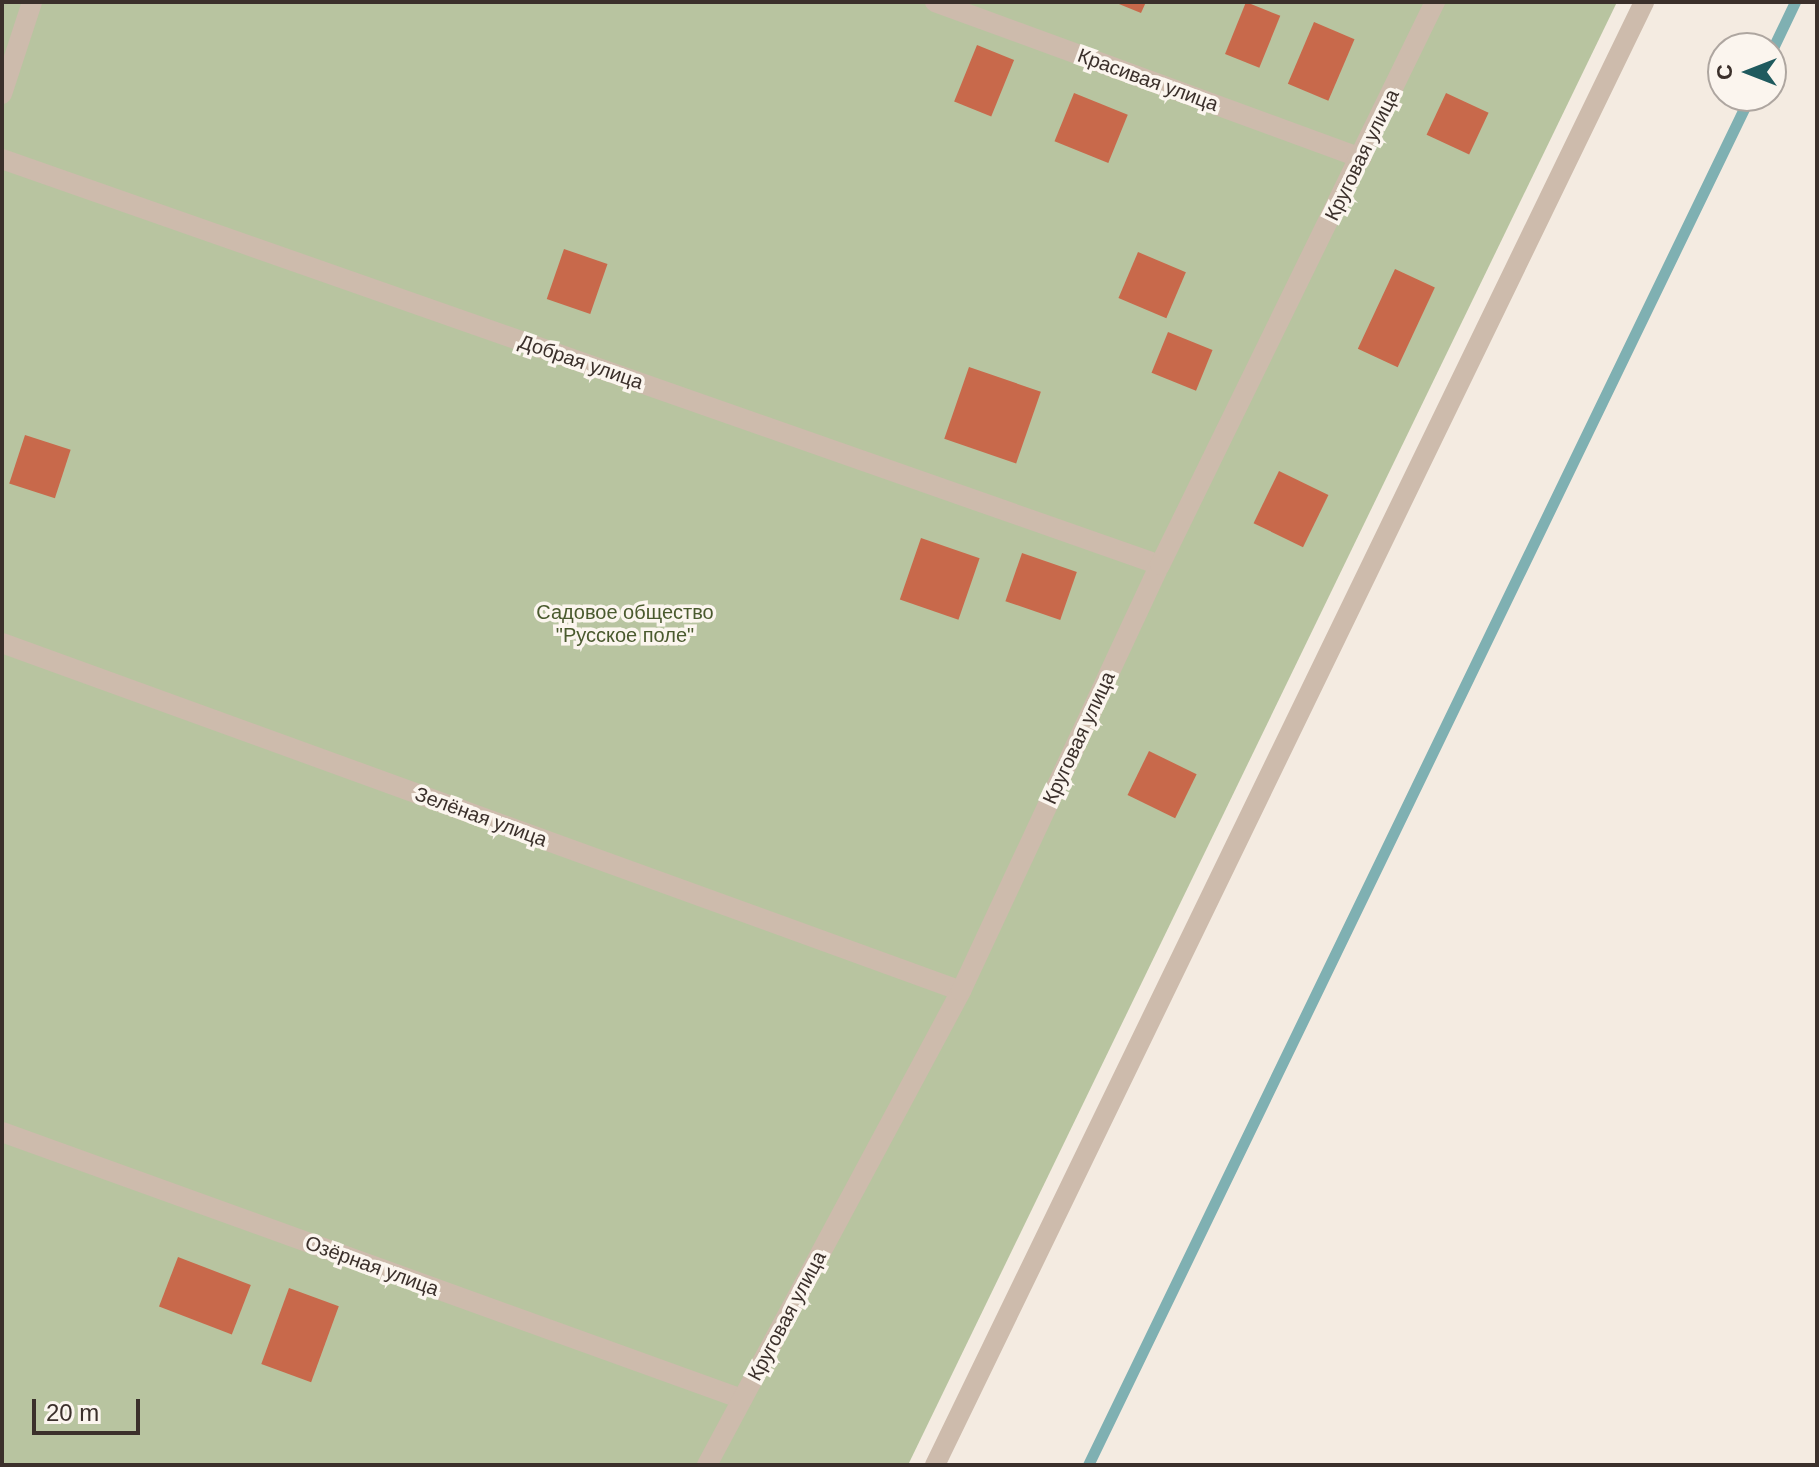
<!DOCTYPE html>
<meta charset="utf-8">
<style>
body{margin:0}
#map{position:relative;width:1819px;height:1467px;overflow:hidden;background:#f4ebe1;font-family:Helvetica,sans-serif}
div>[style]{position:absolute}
.green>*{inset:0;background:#b8c4a0}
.stream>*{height:11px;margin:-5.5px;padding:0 5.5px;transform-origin:5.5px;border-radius:5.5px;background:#7fb0b2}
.building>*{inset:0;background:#c8694b;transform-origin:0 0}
.street>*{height:20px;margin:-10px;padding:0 10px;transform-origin:10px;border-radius:10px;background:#cdbbac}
span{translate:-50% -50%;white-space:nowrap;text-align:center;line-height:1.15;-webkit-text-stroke:7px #fbf5ee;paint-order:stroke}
.street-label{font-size:20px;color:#3b302b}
.park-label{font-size:20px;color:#4a5a2e}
.frame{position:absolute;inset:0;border:4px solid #3b302b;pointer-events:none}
.north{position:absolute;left:1707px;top:32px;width:80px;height:80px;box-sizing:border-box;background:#fbf5ee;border:2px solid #aea6a0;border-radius:50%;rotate:270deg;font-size:22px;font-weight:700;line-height:32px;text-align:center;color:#3b302b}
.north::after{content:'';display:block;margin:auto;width:28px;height:36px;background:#1f5a5e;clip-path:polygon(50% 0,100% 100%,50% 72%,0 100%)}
.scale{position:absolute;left:32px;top:1399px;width:108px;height:36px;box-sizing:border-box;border:4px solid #3b302b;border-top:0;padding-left:10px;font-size:24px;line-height:28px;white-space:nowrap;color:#3b302b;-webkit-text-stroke:6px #fbf5ee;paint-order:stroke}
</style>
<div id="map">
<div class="green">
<i style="clip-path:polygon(2px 2px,1617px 2px,908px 1465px,2px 1465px)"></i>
</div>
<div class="stream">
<i style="left:1771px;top:52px;width:55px;rotate:-64.4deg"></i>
<i style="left:1088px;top:1465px;width:1521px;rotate:-64.19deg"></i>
</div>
<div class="building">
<i style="clip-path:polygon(1114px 2px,1146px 2px,1141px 13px)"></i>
<i style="left:1246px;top:2px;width:37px;height:56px;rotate:22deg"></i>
<i style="left:1314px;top:22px;width:44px;height:67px;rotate:23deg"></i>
<i style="left:977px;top:45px;width:40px;height:61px;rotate:22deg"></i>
<i style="left:1074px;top:93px;width:58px;height:52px;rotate:22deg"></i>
<i style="left:1446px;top:93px;width:47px;height:46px;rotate:25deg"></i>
<i style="left:564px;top:249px;width:46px;height:53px;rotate:19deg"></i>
<i style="left:1138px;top:252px;width:52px;height:50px;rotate:23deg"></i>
<i style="left:1395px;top:269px;width:44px;height:88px;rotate:25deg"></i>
<i style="left:1168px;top:332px;width:48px;height:44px;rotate:22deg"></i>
<i style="left:969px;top:367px;width:76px;height:76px;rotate:19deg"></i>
<i style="left:25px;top:435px;width:48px;height:51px;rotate:18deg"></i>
<i style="left:1279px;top:471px;width:55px;height:58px;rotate:26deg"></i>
<i style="left:921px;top:538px;width:62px;height:65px;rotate:19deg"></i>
<i style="left:1022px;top:553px;width:58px;height:51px;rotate:19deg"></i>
<i style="left:1149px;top:751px;width:53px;height:49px;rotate:26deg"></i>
<i style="left:178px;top:1257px;width:78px;height:53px;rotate:21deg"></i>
<i style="left:289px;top:1288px;width:53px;height:81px;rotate:20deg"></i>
</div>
<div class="street">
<i style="left:935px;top:2px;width:454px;rotate:20.1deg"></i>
<i style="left:2px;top:94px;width:97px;rotate:-71.9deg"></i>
<i style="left:2px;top:159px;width:1227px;rotate:19.32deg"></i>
<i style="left:2px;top:643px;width:1020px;rotate:19.94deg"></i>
<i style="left:2px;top:1132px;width:787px;rotate:19.84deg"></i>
<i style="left:707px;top:1465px;width:538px;rotate:-61.81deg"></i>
<i style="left:961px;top:991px;width:470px;rotate:-65deg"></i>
<i style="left:1160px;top:565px;width:627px;rotate:-63.97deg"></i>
<i style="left:935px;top:1465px;width:1626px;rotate:-64.14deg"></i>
</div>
<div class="street-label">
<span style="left:1148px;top:80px;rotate:20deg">Красивая улица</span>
<span style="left:1362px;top:155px;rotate:-64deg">Круговая улица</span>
<span style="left:581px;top:362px;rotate:19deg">Добрая улица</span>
<span style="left:1079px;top:738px;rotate:-65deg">Круговая улица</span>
<span style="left:481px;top:817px;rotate:20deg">Зелёная улица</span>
<span style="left:372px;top:1266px;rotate:20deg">Озёрная улица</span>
<span style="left:787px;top:1316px;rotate:-62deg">Круговая улица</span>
</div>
<div class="park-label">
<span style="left:625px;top:624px">Садовое общество<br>"Русское поле"</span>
</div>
<div class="frame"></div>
<div class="north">С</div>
<div class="scale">20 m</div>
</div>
